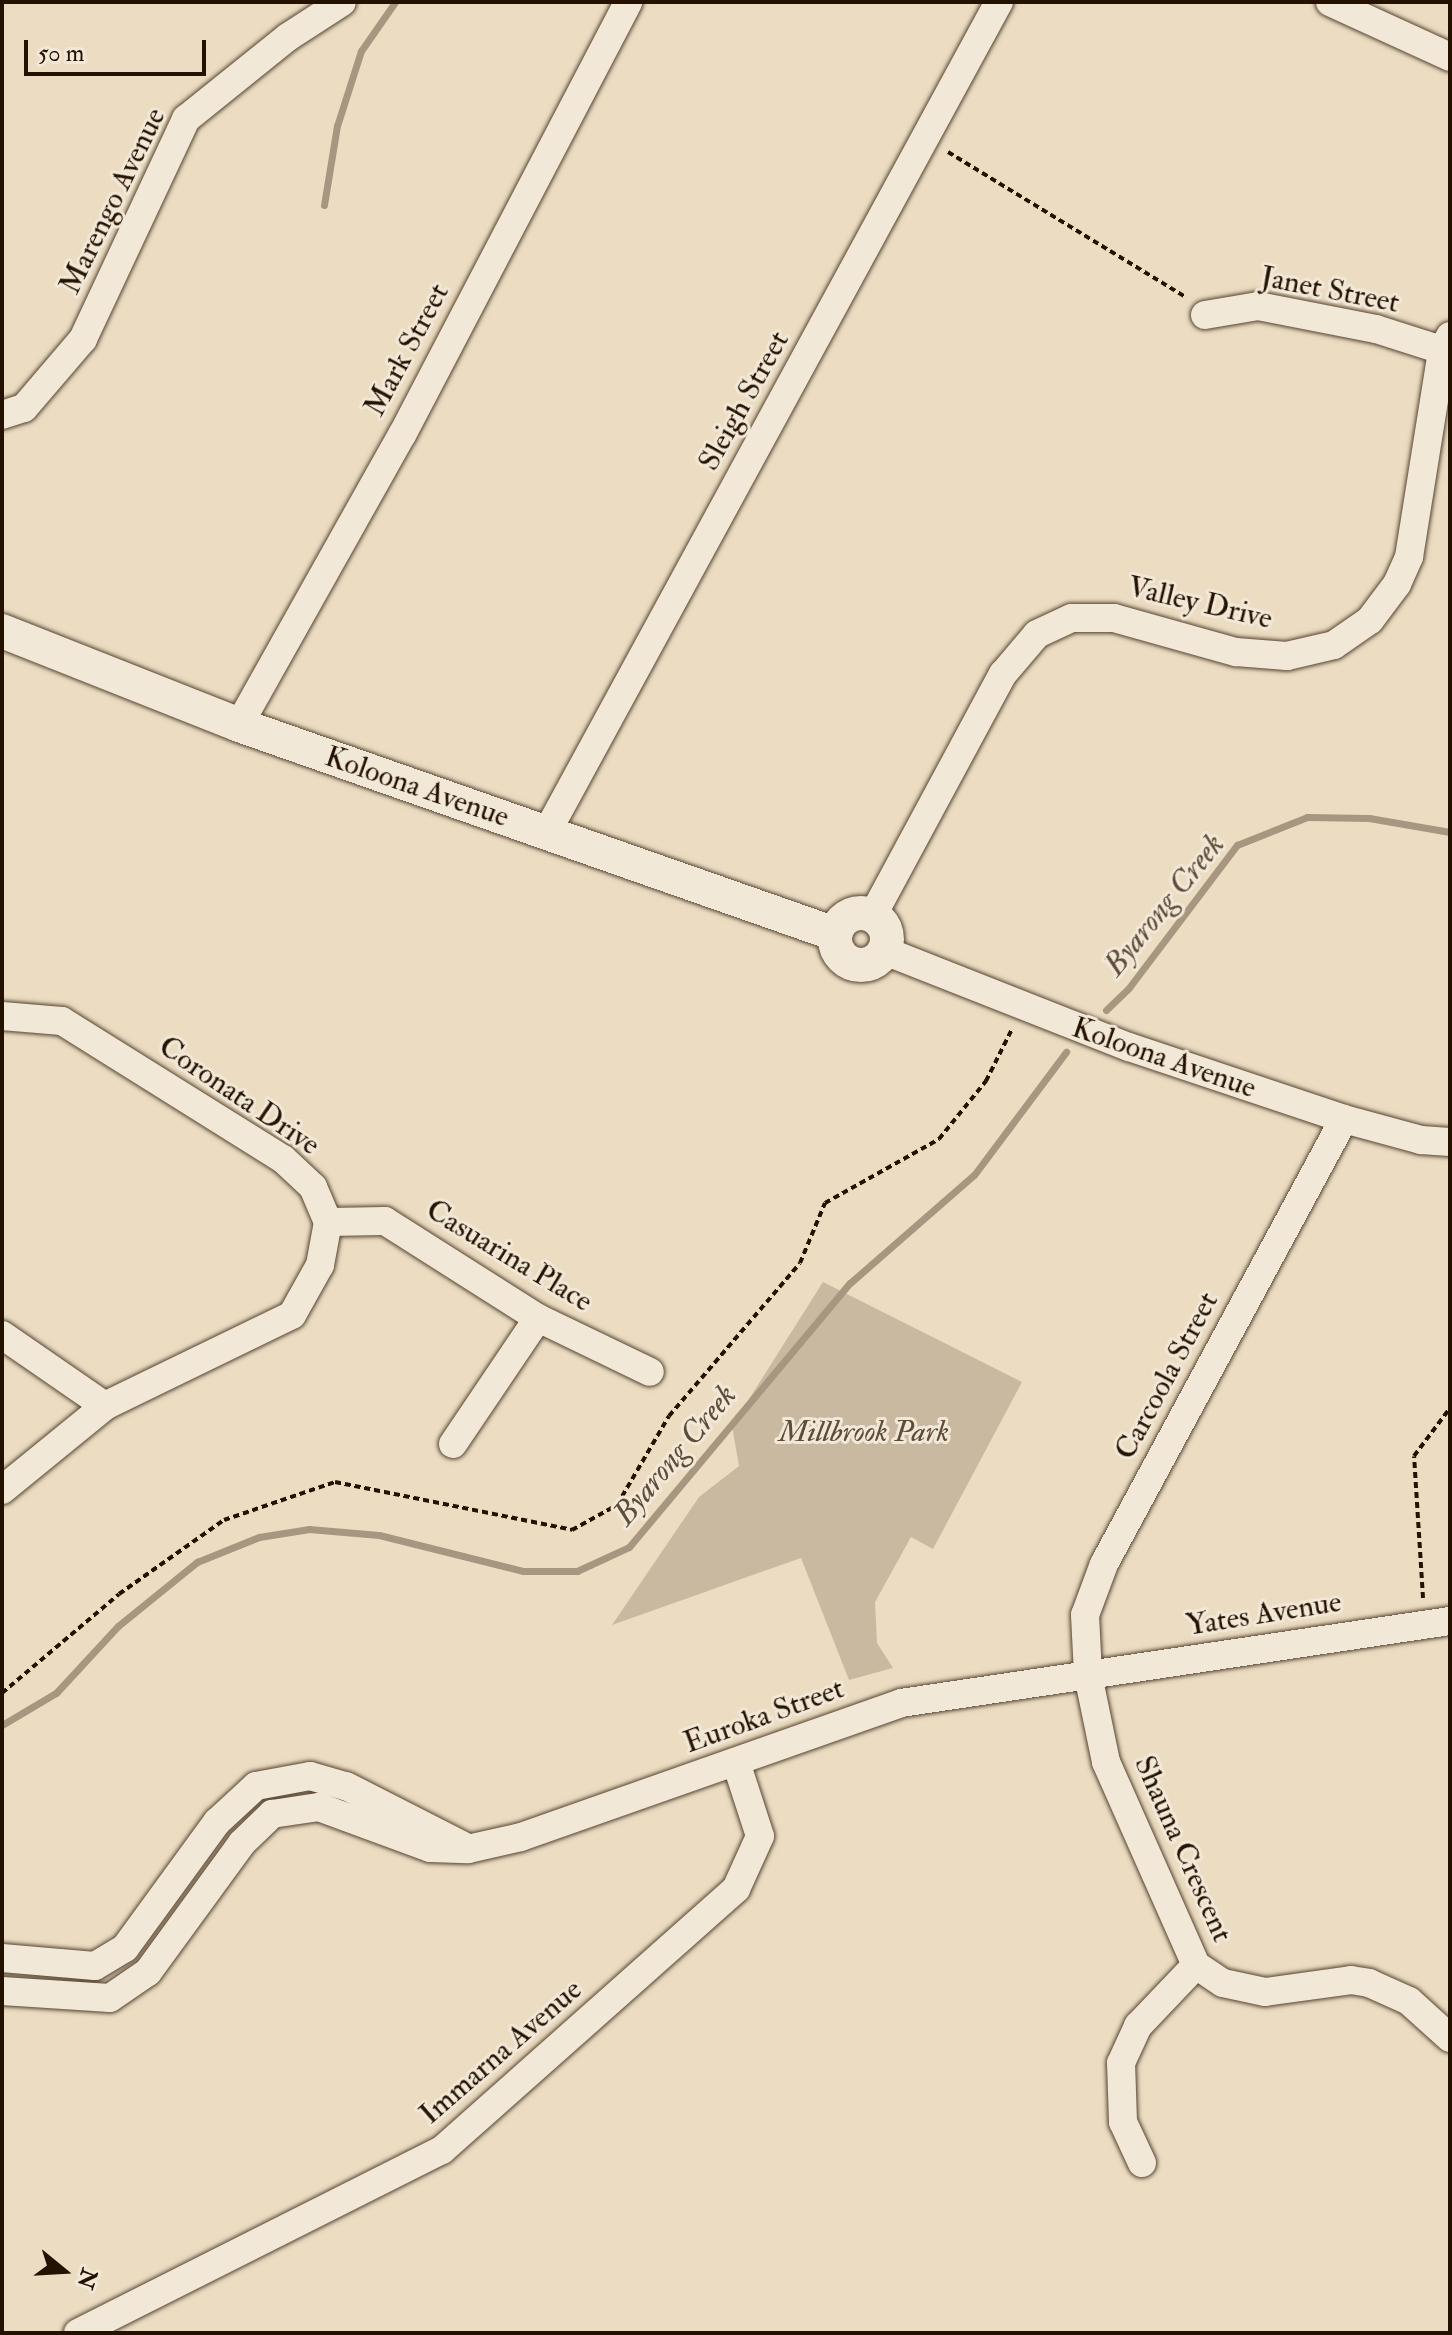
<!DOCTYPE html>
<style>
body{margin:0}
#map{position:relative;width:1452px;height:2335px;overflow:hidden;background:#ebdcc2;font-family:"IM FELL Double Pica",serif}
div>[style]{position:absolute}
.green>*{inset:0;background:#c9b9a1}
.stream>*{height:7px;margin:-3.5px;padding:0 3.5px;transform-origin:3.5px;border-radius:3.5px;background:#a79780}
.path>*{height:4px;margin-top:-2px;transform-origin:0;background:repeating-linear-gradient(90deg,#241100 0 6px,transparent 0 10px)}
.roads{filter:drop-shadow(0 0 2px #564430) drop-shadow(0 0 2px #564430)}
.minor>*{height:28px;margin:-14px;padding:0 14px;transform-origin:14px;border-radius:14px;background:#f2e8d7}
.tertiary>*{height:34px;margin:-17px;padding:0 17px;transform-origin:17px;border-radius:17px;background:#f2e8d7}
.tertiary>.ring{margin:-17px;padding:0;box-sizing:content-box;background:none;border:34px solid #f2e8d7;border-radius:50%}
span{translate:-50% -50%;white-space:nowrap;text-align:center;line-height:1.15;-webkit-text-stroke:6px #f2e8d7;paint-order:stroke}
.street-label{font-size:30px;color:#241100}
.park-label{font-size:30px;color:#5e4c38;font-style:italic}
.water-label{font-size:32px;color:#5f4d3a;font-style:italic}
.frame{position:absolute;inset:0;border:4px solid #241100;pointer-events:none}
.north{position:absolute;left:24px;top:2231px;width:80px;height:80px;-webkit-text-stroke:6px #f2e8d7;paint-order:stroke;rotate:108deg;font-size:22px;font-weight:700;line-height:32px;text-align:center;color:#241100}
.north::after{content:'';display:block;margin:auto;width:28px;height:36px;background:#241100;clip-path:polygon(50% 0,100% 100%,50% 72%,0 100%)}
.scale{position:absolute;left:24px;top:40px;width:182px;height:36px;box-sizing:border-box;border:4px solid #241100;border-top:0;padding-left:10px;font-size:24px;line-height:28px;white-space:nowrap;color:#241100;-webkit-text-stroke:6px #f2e8d7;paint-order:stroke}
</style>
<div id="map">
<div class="green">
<i style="clip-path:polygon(823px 1282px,1022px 1382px,933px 1549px,911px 1537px,875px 1602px,877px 1643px,893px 1668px,849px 1680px,801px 1558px,612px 1625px,699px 1497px,739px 1466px,732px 1426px)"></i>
</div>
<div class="stream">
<i style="left:324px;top:205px;width:80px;rotate:-80.7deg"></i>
<i style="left:337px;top:126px;width:79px;rotate:-72.3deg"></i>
<i style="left:361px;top:51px;width:60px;rotate:-55.2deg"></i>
<i style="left:1106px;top:1010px;width:30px;rotate:-44deg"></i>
<i style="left:1128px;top:989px;width:181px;rotate:-52.9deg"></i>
<i style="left:1237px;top:845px;width:75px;rotate:-21.8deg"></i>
<i style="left:1307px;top:817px;width:62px;rotate:0.9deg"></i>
<i style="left:1369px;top:818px;width:82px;rotate:9.8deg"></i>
<i style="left:2px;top:1725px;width:63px;rotate:-30.7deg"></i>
<i style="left:56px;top:1693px;width:91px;rotate:-47.2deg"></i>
<i style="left:118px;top:1626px;width:102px;rotate:-39deg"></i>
<i style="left:197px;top:1562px;width:67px;rotate:-22deg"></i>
<i style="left:259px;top:1537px;width:51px;rotate:-9.1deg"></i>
<i style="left:309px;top:1529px;width:70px;rotate:4.9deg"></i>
<i style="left:379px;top:1535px;width:148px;rotate:14deg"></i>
<i style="left:523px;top:1571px;width:54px"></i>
<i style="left:577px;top:1571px;width:57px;rotate:-24.8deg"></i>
<i style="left:629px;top:1547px;width:344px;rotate:-50.1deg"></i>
<i style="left:850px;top:1283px;width:164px;rotate:-41.1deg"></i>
<i style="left:974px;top:1175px;width:154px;rotate:-53.2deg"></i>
</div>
<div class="path">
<i style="left:948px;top:152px;width:279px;rotate:31.4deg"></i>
<i style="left:1423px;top:1598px;width:142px;rotate:-93.6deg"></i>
<i style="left:1414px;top:1456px;width:60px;rotate:-53.1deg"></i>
<i style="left:2px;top:1693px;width:153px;rotate:-40.2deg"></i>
<i style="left:119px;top:1594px;width:128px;rotate:-35.2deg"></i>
<i style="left:224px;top:1520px;width:117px;rotate:-18.9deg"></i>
<i style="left:335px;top:1482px;width:242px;rotate:11.4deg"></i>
<i style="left:572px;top:1530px;width:51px;rotate:-29.1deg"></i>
<i style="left:617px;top:1505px;width:103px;rotate:-59.7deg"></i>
<i style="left:669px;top:1416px;width:201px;rotate:-49.4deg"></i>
<i style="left:800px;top:1263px;width:65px;rotate:-67.4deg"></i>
<i style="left:825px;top:1203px;width:131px;rotate:-29.3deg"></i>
<i style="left:939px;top:1139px;width:75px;rotate:-51deg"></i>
<i style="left:986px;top:1081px;width:58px;rotate:-63.4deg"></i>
</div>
<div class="roads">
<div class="minor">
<i style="left:1330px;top:2px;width:132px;rotate:24.6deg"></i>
<i style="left:1205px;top:315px;width:54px;rotate:-9.6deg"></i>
<i style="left:1258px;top:306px;width:120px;rotate:11deg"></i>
<i style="left:1376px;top:329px;width:69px;rotate:17.7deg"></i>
<i style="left:2px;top:415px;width:23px;rotate:-18deg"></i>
<i style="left:24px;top:408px;width:91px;rotate:-49.5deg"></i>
<i style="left:83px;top:339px;width:243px;rotate:-64.9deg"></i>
<i style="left:186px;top:119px;width:131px;rotate:-38.8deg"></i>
<i style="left:288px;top:37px;width:64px;rotate:-32.9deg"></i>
<i style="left:239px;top:725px;width:333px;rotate:-60.7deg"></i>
<i style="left:402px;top:435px;width:488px;rotate:-62.4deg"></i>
<i style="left:547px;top:832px;width:945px;rotate:-61.43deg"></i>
<i style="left:873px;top:915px;width:274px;rotate:-61.7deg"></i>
<i style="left:1003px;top:674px;width:52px;rotate:-49.6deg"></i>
<i style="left:1037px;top:634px;width:38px;rotate:-25deg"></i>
<i style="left:1072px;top:618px;width:42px"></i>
<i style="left:1114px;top:618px;width:127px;rotate:15.6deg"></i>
<i style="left:1236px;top:652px;width:51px;rotate:4.5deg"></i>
<i style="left:1287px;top:656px;width:48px;rotate:-13.2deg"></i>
<i style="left:1334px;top:645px;width:44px;rotate:-34.8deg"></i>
<i style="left:1370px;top:620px;width:45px;rotate:-53.1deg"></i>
<i style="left:1397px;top:584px;width:30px;rotate:-66deg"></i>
<i style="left:1409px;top:557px;width:210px;rotate:-80.9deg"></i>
<i style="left:1442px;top:350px;width:16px;rotate:-60deg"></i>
<i style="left:885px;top:951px;width:262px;rotate:21.5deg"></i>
<i style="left:1129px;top:1047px;width:227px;rotate:18.5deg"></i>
<i style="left:1344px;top:1119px;width:80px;rotate:15.3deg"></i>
<i style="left:1421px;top:1140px;width:29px;rotate:4deg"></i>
<i style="left:2px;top:1016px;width:60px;rotate:4.8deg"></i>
<i style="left:62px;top:1021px;width:261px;rotate:32deg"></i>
<i style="left:283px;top:1159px;width:41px;rotate:43deg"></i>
<i style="left:313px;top:1187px;width:38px;rotate:67deg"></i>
<i style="left:328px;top:1222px;width:44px;rotate:100.5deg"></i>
<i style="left:320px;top:1265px;width:57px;rotate:119.2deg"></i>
<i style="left:292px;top:1315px;width:208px;rotate:154.1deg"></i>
<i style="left:105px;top:1406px;width:125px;rotate:-145.4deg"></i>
<i style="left:1344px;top:1119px;width:506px;rotate:118.34deg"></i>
<i style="left:1104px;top:1564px;width:54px;rotate:110.4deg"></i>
<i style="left:1085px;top:1615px;width:60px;rotate:87.1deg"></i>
<i style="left:1088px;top:1675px;width:89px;rotate:78.3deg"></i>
<i style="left:1106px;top:1762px;width:222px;rotate:66.1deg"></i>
<i style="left:1196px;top:1965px;width:32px;rotate:34deg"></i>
<i style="left:1223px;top:1983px;width:43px;rotate:12.1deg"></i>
<i style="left:1265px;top:1992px;width:87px;rotate:-7.9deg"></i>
<i style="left:1351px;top:1980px;width:18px;rotate:9deg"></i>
<i style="left:1369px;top:1983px;width:44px;rotate:24.2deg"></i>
<i style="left:1409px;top:2001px;width:55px;rotate:42.1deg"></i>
<i style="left:328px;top:1222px;width:57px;rotate:-1deg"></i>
<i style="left:385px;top:1221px;width:181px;rotate:32.4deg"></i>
<i style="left:538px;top:1318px;width:124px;rotate:25.7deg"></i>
<i style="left:453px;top:1444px;width:152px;rotate:-56deg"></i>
<i style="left:2px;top:1490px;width:133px;rotate:-39.2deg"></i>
<i style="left:2px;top:1958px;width:93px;rotate:4.9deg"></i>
<i style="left:95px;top:1966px;width:35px;rotate:-31deg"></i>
<i style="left:125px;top:1948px;width:156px;rotate:-53.9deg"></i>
<i style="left:217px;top:1822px;width:53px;rotate:-42.7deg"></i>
<i style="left:256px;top:1786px;width:55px;rotate:-10.5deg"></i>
<i style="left:310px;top:1776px;width:37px;rotate:16deg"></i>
<i style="left:346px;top:1786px;width:132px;rotate:27deg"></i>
<i style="left:2px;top:1991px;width:108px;rotate:3.7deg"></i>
<i style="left:110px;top:1998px;width:46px;rotate:-34.4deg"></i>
<i style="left:148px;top:1972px;width:160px;rotate:-53.9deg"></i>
<i style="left:242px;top:1843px;width:42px;rotate:-44deg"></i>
<i style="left:272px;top:1814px;width:48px;rotate:-8.5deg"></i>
<i style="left:319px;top:1807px;width:118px;rotate:20.3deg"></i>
<i style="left:430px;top:1848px;width:38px;rotate:2deg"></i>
<i style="left:468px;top:1849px;width:54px;rotate:-12.8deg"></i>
<i style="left:521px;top:1837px;width:403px;rotate:-19.4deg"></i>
<i style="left:901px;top:1703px;width:555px;rotate:-8.5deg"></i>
<i style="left:1142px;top:2163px;width:45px;rotate:-114.9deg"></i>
<i style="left:1123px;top:2122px;width:59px;rotate:-91.9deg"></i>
<i style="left:1121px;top:2063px;width:41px;rotate:-65.3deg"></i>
<i style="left:1138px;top:2026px;width:84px;rotate:-46.4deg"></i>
<i style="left:78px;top:2333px;width:407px;rotate:-26.7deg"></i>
<i style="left:442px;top:2150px;width:393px;rotate:-41.6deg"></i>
<i style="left:736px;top:1889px;width:58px;rotate:-65.6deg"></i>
<i style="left:760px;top:1836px;width:78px;rotate:-108deg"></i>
</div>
<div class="tertiary">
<i style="left:2px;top:631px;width:255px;rotate:21.6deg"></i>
<i style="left:239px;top:725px;width:632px;rotate:19.32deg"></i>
<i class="ring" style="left:835px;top:913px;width:18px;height:18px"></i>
</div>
</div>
<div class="street-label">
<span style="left:113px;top:201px;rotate:-64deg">Marengo Avenue</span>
<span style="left:1330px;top:290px;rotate:11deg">Janet Street</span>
<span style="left:407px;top:350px;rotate:-62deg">Mark Street</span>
<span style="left:744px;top:401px;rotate:-61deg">Sleigh Street</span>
<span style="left:1200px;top:603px;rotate:13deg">Valley Drive</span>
<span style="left:417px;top:787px;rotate:19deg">Koloona Avenue</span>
<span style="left:1164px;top:1058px;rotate:19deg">Koloona Avenue</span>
<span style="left:239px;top:1096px;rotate:34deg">Coronata Drive</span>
<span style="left:509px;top:1256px;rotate:31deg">Casuarina Place</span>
<span style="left:1167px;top:1376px;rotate:-62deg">Carcoola Street</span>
<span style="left:1264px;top:1614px;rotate:-9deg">Yates Avenue</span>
<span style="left:764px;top:1716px;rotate:-20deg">Euroka Street</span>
<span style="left:1183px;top:1849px;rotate:66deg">Shauna Crescent</span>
<span style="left:501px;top:2052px;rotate:-41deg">Immarna Avenue</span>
</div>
<div class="park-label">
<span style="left:864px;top:1432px">Millbrook Park</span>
</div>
<div class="water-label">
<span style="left:1164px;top:905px;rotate:-51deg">Byarong Creek</span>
<span style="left:675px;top:1455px;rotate:-50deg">Byarong Creek</span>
</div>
<div class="frame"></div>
<div class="north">N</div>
<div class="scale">50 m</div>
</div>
